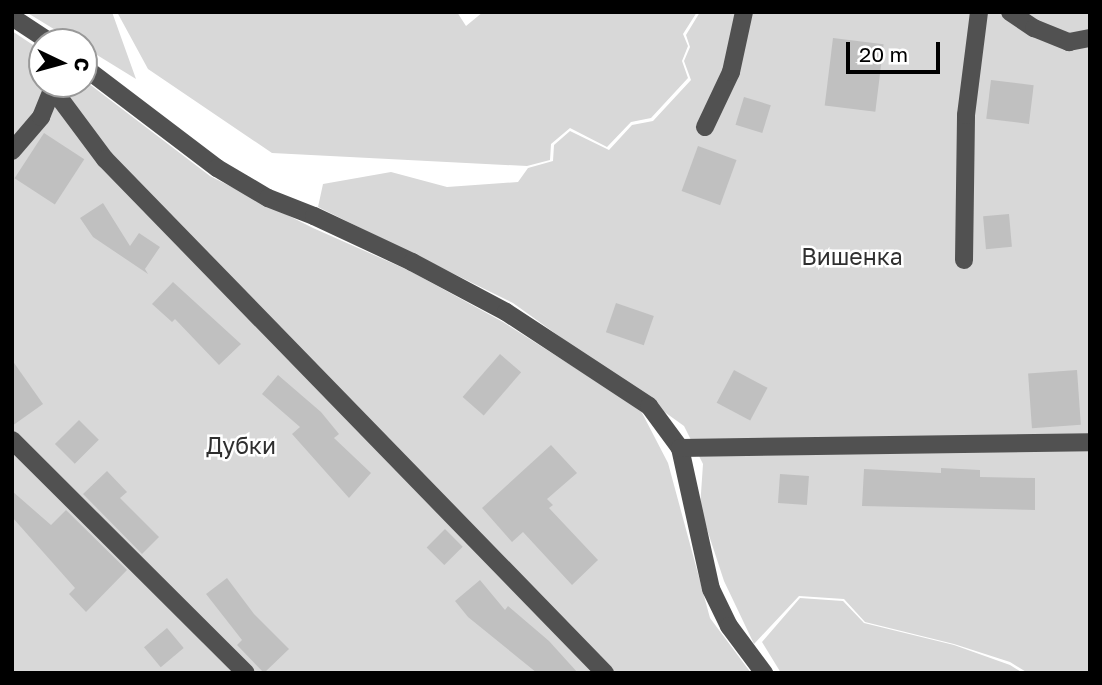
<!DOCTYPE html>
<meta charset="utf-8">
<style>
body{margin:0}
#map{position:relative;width:1102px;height:685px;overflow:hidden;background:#fff;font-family:"Golos Text",sans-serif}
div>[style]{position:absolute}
.green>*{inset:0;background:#d8d8d8}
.building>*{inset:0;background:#c0c0c0;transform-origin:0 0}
.minor>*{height:18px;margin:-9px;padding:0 9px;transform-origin:9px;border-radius:9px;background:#515151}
span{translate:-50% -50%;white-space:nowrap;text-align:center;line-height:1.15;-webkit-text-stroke:5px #fff;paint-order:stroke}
.park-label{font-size:23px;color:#2f2f2f}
.frame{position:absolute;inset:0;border:14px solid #000;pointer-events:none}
.north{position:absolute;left:28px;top:28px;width:70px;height:70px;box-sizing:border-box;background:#fff;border:2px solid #999;border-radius:50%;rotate:95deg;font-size:19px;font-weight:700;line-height:28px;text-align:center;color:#000}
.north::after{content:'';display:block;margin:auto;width:24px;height:32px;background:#000;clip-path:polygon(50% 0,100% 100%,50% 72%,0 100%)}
.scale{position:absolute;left:846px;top:42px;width:94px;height:32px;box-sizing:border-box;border:4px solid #000;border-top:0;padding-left:9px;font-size:21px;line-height:24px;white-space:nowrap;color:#000;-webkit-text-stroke:5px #fff;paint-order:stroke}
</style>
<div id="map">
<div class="green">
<i style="clip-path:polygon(26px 12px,112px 12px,136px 79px,84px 47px,84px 42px,75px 42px)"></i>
<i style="clip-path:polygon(117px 12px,457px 12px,466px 26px,483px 12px,697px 12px,683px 34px,688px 46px,682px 61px,688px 78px,651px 118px,631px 122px,607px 147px,570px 128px,551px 144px,550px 160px,527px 166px,272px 153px,148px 69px)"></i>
<i style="clip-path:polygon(700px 12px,1090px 12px,1090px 671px,1028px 673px,1010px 662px,954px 644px,865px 622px,844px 599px,799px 596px,754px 644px,724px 581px,700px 508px,703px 464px,684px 426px,513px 303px,318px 207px,323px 184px,391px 172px,447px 187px,518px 182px,528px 168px,553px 161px,554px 145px,570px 131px,609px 150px,632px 125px,653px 121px,691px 80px,684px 61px,690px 47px,686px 35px)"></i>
<i style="clip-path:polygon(12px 31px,42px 51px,42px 84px,84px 84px,84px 80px,210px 176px,313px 228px,410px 271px,503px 322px,640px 409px,668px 463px,710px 618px,751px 673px,12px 673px)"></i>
<i style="clip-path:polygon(800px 598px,843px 601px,864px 623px,954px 645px,1010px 665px,1023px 673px,781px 673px,762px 642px)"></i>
</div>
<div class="building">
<i style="left:833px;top:38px;width:51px;height:68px;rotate:7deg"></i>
<i style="left:991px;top:80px;width:43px;height:39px;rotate:7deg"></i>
<i style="left:744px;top:97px;width:28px;height:29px;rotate:17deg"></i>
<i style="left:44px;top:133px;width:48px;height:54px;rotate:33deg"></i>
<i style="left:698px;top:146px;width:41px;height:48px;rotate:20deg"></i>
<i style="clip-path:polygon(103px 203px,130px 246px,139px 233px,160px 247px,145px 269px,148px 274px,93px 237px,80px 218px)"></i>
<i style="left:1009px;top:214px;width:33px;height:26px;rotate:85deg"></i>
<i style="clip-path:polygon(173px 282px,241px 344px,219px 365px,175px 319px,172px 322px,152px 304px)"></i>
<i style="left:616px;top:303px;width:40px;height:31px;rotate:19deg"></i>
<i style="left:500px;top:354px;width:28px;height:57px;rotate:41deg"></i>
<i style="clip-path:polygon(12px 360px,43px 404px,12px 426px)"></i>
<i style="left:734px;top:370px;width:38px;height:37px;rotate:28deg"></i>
<i style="left:1077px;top:370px;width:55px;height:49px;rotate:86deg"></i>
<i style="clip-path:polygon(278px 375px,321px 412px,339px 434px,334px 438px,371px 473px,349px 498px,292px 434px,300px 427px,262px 394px)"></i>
<i style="left:79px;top:420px;width:28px;height:34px;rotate:45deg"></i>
<i style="clip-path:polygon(551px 445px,577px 473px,547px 499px,553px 505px,549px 508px,598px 560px,572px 585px,523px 532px,512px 542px,482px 508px)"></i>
<i style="clip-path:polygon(941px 468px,980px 470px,980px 477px,1035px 478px,1035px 510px,862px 506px,864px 469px,941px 473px)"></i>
<i style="clip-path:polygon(107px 471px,127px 492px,120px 498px,159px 537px,142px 554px,83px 494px)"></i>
<i style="left:780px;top:474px;width:29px;height:29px;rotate:4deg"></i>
<i style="clip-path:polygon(12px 491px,51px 525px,66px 510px,127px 570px,86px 612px,69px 594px,75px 588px,12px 517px)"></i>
<i style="left:445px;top:529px;width:25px;height:26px;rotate:45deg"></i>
<i style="clip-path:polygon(227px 578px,254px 614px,289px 649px,264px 673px,237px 645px,242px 640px,206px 594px)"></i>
<i style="clip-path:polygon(480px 580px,505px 610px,508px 606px,549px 641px,578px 673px,537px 673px,468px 617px,455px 601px)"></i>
<i style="left:167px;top:628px;width:26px;height:30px;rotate:50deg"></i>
</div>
<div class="minor">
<i style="left:1010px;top:12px;width:29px;rotate:34deg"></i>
<i style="left:1034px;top:28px;width:38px;rotate:22deg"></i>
<i style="left:1069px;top:42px;width:21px;rotate:-11deg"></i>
<i style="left:12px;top:17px;width:45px;rotate:33.3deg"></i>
<i style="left:84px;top:67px;width:167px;rotate:37.2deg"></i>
<i style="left:217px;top:168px;width:59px;rotate:30.5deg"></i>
<i style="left:268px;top:198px;width:49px;rotate:21.4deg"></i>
<i style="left:314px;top:216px;width:108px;rotate:25.1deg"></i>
<i style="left:412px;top:262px;width:106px;rotate:28deg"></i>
<i style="left:506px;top:312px;width:171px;rotate:33.3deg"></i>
<i style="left:649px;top:406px;width:52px;rotate:53.6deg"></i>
<i style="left:680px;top:448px;width:144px;rotate:77.6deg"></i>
<i style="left:711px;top:589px;width:41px;rotate:64.1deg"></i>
<i style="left:729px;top:626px;width:59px;rotate:53.3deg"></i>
<i style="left:52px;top:88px;width:89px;rotate:53.3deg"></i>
<i style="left:105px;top:159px;width:717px;rotate:45.79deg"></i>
<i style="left:705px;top:127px;width:61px;rotate:-64.7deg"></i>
<i style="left:731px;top:72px;width:61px;rotate:-77.8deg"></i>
<i style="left:12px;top:151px;width:45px;rotate:-49.5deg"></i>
<i style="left:41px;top:117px;width:35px;rotate:-68deg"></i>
<i style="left:964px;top:260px;width:145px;rotate:-89.2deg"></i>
<i style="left:966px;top:115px;width:104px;rotate:-82.8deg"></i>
<i style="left:12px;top:440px;width:330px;rotate:44.9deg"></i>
<i style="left:680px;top:448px;width:410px;rotate:-0.8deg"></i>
</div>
<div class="park-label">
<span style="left:852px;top:256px">Вишенка</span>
<span style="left:241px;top:445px">Дубки</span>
</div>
<div class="frame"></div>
<div class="north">С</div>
<div class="scale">20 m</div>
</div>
